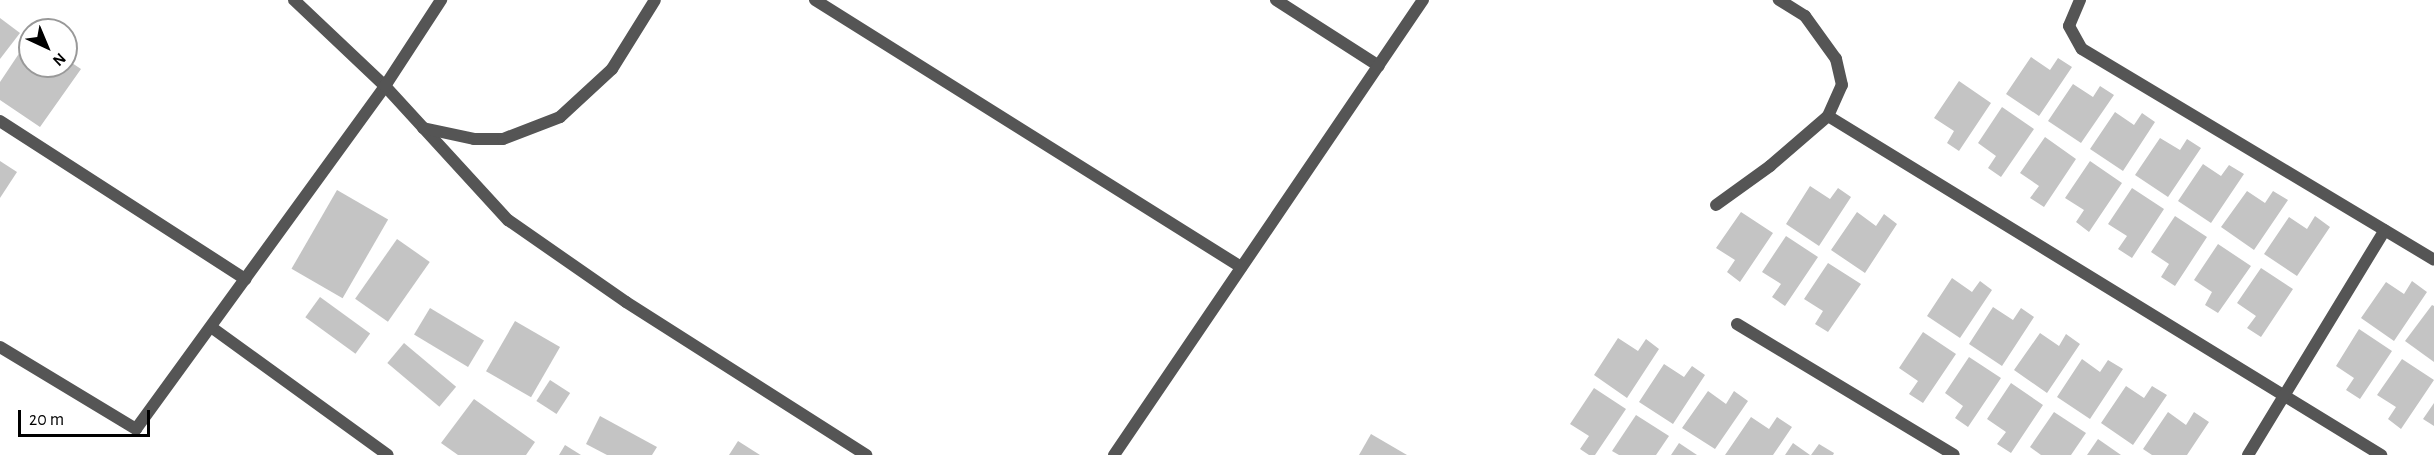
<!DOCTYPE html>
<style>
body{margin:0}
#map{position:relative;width:2434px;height:455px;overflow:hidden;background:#fff;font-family:"Alegreya Sans",sans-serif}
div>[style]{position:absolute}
.building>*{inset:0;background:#c4c4c4;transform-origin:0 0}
.minor>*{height:12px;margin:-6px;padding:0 6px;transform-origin:6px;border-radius:6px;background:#555}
span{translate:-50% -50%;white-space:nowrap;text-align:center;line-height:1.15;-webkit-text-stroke:5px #fff;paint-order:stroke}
.north{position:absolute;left:18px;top:18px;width:60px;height:60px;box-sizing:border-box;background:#fff;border:2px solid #999;border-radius:50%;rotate:136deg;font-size:16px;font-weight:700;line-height:24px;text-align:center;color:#000}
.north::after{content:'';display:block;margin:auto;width:21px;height:27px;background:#000;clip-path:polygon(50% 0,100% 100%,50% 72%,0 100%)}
.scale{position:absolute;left:18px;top:410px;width:132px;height:27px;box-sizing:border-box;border:3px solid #000;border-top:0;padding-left:8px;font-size:18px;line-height:21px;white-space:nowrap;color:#000;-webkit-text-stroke:4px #fff;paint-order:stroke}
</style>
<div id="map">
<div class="building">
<i style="clip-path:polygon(0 18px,20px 33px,0 59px)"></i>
<i style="clip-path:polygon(24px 46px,30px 50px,30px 66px,66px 66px,66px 59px,81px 69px,40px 127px,0 100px,0 82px)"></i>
<i style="clip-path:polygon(2031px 57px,2050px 70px,2058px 58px,2072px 67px,2039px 116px,2006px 94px)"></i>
<i style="clip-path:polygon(1959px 81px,1991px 103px,1959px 151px,1947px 143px,1954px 131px,1934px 118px)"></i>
<i style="clip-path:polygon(2073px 84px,2093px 97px,2100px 86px,2114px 95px,2081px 143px,2048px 121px)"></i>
<i style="clip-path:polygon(2002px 107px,2034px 129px,2001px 177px,1988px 168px,1996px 156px,1978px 143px)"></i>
<i style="clip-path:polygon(2115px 112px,2134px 125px,2142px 113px,2155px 122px,2123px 171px,2090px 149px)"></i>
<i style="clip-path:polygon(2045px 137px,2076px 159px,2044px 207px,2030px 198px,2039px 186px,2020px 173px)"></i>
<i style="clip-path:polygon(2160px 138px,2180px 150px,2187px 139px,2201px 148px,2168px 197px,2135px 175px)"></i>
<i style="clip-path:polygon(0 161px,17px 172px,0 198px)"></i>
<i style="clip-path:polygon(2090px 161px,2122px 183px,2089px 232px,2076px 222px,2084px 210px,2065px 198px)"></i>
<i style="clip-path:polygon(2203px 164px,2221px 176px,2229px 165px,2244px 174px,2211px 223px,2178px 201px)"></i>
<i style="clip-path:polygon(1810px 186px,1830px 199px,1838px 188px,1851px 197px,1819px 246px,1786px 224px)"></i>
<i style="clip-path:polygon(2132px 188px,2164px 209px,2132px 258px,2118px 249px,2127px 236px,2108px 224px)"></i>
<i style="left:337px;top:190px;width:59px;height:91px;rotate:30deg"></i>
<i style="clip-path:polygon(2247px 191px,2265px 203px,2273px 191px,2288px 200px,2254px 250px,2221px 227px)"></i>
<i style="clip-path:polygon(1741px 212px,1773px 233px,1740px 282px,1727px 272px,1735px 260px,1716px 248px)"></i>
<i style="clip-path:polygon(1857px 212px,1876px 226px,1884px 214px,1897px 224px,1865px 273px,1831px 250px)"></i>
<i style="clip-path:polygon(2175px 216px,2207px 237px,2175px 286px,2161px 277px,2169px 264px,2151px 252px)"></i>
<i style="clip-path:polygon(2315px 216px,2330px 227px,2297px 276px,2264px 254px,2289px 217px,2307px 229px)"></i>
<i style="clip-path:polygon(1786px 236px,1818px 257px,1785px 306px,1772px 297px,1781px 284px,1762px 272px)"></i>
<i style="left:397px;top:239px;width:40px;height:73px;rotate:35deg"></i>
<i style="clip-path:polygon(2218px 244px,2251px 266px,2218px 313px,2205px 305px,2212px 292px,2194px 280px)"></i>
<i style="clip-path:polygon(1828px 263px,1861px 284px,1828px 332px,1815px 324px,1823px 311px,1804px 299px)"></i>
<i style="clip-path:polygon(2261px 268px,2293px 289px,2261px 337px,2247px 328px,2256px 316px,2237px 303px)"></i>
<i style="clip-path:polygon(1952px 278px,1972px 292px,1980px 281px,1992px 290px,1960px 338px,1927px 316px)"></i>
<i style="clip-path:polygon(2412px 281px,2427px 292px,2394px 341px,2361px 318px,2386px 282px,2404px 294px)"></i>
<i style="left:320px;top:297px;width:62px;height:25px;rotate:36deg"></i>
<i style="clip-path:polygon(2432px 305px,2434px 306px,2434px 362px,2405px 341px)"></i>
<i style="clip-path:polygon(1993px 307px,2013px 320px,2021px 308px,2034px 317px,2002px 366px,1969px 344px)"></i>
<i style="left:430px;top:308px;width:63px;height:31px;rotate:31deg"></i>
<i style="left:515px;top:321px;width:52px;height:58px;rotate:30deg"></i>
<i style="clip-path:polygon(2359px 329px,2392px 351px,2360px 399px,2346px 390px,2354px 378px,2336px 366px)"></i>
<i style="clip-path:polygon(1923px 332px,1956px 354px,1923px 403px,1909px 394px,1918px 381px,1899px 368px)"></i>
<i style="clip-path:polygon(2040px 333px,2059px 346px,2066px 334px,2080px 344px,2047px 393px,2014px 370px)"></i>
<i style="clip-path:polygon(1618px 338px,1638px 351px,1646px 339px,1659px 349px,1627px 398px,1594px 375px)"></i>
<i style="left:404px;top:343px;width:68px;height:26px;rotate:40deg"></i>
<i style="clip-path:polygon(1969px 357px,2001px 378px,1968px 427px,1955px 418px,1963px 406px,1945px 393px)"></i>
<i style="clip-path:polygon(2082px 359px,2100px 372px,2108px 360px,2123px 369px,2090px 419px,2057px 397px)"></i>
<i style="clip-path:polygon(2402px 359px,2434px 380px,2401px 429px,2388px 419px,2396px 407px,2377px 395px)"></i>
<i style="clip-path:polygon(1664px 364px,1684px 377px,1692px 366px,1705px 375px,1673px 424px,1639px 402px)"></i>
<i style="left:550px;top:380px;width:24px;height:25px;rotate:33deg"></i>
<i style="clip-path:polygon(2011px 383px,2043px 405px,2011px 453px,1997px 444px,2006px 432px,1987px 419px)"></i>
<i style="clip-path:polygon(2126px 386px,2144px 398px,2152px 386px,2167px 395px,2133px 445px,2101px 423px)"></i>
<i style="clip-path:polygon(1594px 388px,1626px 409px,1595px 455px,1589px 455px,1580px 449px,1589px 436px,1570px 424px)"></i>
<i style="clip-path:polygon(1708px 391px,1726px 404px,1734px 391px,1748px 401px,1715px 449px,1682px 428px)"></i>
<i style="clip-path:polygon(474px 399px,535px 442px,526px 455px,458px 455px,441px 443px)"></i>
<i style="clip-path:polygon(2434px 403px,2434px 426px,2423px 419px)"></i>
<i style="clip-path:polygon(2054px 412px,2086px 433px,2071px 455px,2041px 455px,2030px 447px)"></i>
<i style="clip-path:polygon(2168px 412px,2186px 425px,2194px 412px,2209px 422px,2187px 455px,2152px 455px,2143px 449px)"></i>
<i style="clip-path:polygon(1636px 415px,1669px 436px,1656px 455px,1619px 455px,1612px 451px)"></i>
<i style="clip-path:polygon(600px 416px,657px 447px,652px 455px,607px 455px,586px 444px)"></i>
<i style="clip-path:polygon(1751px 417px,1769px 429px,1777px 417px,1792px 427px,1773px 455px,1725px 455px)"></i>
<i style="clip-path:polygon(1371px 434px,1407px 455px,1359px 455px)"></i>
<i style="clip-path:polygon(2098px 439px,2121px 455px,2087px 455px)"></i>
<i style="clip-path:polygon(738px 441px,760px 455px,729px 455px)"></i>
<i style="clip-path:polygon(1679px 443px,1697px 455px,1671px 455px)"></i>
<i style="clip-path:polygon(1793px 443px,1810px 455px,1785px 455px)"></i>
<i style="clip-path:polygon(1819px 444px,1834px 453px,1833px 455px,1811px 455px)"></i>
<i style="clip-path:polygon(565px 445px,581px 455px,559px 455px)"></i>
</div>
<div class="minor">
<i style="left:294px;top:0;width:125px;rotate:43.4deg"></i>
<i style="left:385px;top:86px;width:182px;rotate:47.5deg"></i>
<i style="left:508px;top:220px;width:144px;rotate:34.8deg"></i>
<i style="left:626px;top:302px;width:285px;rotate:32.5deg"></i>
<i style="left:815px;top:0;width:503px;rotate:32.08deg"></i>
<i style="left:1276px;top:0;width:122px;rotate:32.7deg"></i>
<i style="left:2080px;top:0;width:28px;rotate:113deg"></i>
<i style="left:2069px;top:26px;width:26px;rotate:61deg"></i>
<i style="left:2082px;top:49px;width:410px;rotate:30.9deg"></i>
<i style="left:1828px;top:116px;width:649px;rotate:31.51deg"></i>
<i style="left:0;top:121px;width:292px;rotate:32.8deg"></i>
<i style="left:423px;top:128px;width:52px;rotate:12.2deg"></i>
<i style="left:474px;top:139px;width:29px"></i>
<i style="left:503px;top:139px;width:61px;rotate:-21.1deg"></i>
<i style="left:560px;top:117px;width:71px;rotate:-42.7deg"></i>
<i style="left:612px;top:69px;width:81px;rotate:-58.1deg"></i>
<i style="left:1716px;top:205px;width:67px;rotate:-35.8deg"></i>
<i style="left:1770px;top:166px;width:77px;rotate:-40.8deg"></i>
<i style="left:1828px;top:116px;width:34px;rotate:-66deg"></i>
<i style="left:1842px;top:85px;width:27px;rotate:-103deg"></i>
<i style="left:1836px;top:59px;width:53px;rotate:-125.8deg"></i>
<i style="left:1805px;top:16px;width:31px;rotate:-148deg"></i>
<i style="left:1737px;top:324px;width:253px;rotate:31.1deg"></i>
<i style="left:211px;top:327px;width:218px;rotate:35.9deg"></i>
<i style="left:0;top:347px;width:159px;rotate:31.1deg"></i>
<i style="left:136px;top:429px;width:424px;rotate:-54deg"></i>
<i style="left:385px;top:86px;width:103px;rotate:-56.9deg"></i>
<i style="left:1114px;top:455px;width:550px;rotate:-55.82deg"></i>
<i style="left:2248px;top:455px;width:263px;rotate:-58.7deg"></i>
</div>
<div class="north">N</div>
<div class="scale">20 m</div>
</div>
